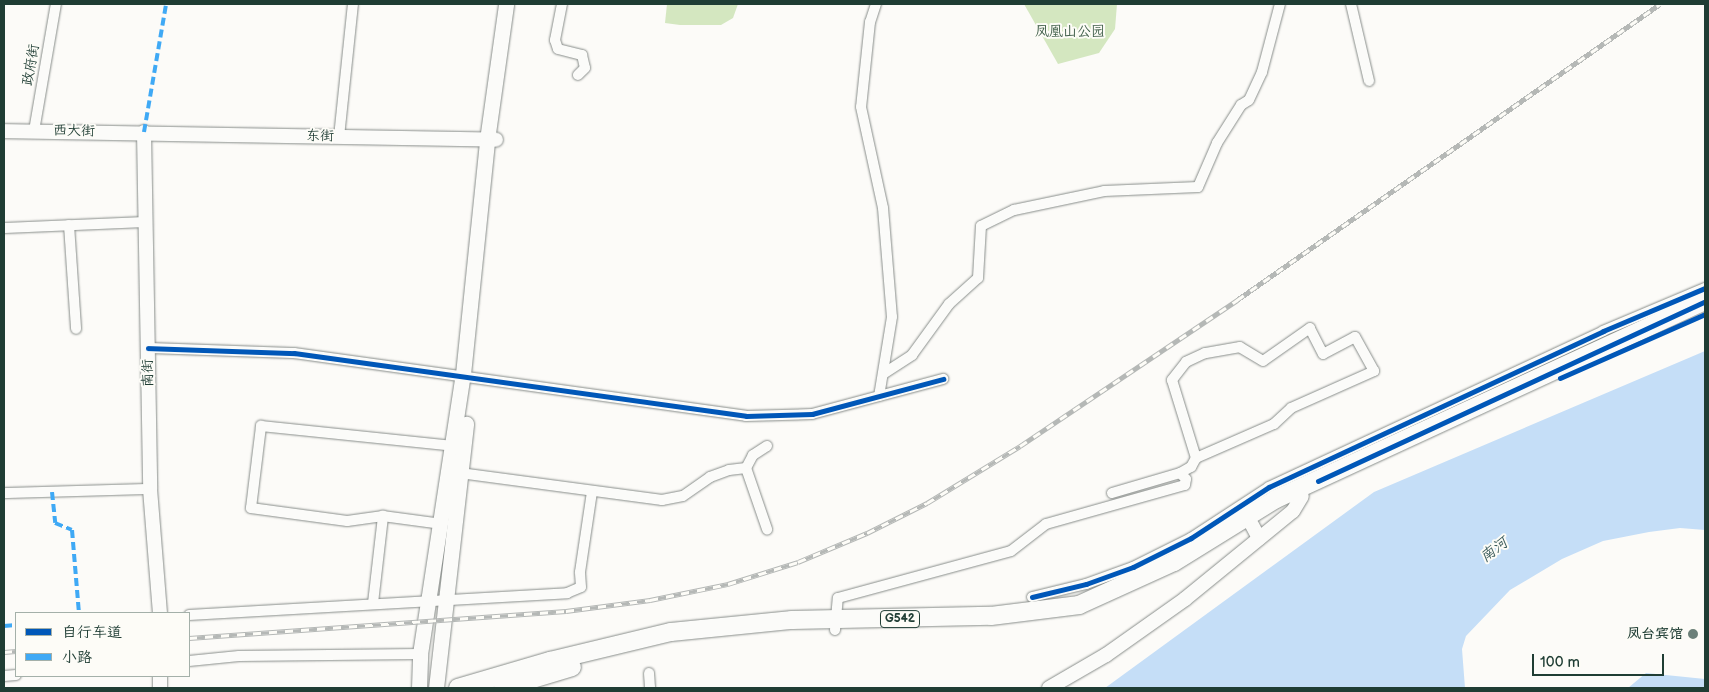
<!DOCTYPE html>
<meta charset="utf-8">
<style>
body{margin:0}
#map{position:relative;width:1709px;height:692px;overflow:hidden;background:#fcfbf8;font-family:"Balsamiq Sans","LXGW WenKai TC",sans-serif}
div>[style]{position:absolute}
.green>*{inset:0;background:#d4e7c0}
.water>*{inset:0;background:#c5def7}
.roads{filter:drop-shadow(0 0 1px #888d8a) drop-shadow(0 0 1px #888d8a)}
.street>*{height:10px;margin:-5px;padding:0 5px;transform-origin:5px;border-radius:5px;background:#fbfbf9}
.secondary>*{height:14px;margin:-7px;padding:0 7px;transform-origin:7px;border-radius:7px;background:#fbfbf9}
.primary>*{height:15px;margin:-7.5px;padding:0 7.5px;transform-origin:7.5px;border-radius:7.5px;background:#fbfbf9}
.highway>*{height:18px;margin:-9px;padding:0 9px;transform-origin:9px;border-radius:9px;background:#fbfbf9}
.rail>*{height:4.5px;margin-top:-2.25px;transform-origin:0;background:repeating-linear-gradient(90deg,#fdfcf7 0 8px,#b5b8b6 0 16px);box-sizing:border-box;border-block:1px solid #b5b8b6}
.quiet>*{height:4px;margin-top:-2px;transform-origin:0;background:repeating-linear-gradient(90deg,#3fa9f5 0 8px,transparent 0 12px)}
.cycleway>*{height:5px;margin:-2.5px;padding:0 2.5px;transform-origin:2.5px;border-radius:2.5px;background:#0057b8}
.dots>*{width:14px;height:14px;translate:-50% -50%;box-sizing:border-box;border:2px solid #fdfcf7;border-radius:50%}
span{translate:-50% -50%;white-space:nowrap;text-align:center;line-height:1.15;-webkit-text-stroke:4px #fdfcf7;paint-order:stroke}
.shield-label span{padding:1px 4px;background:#fdfcf7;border:1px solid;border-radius:4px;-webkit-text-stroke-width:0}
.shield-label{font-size:12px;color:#1f3d34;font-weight:700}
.park-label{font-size:14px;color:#3d5c47}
.street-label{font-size:14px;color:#1f3d34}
.poi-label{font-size:14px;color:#1f3d34;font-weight:700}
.right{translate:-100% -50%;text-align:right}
.water-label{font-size:15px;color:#3b5b5b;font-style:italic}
.frame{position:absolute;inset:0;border:5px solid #1f3d34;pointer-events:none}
.legend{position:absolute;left:15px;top:612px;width:175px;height:65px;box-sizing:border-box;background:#fdfcf7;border:1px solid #a4b0a9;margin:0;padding:6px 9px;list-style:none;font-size:15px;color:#1f3d34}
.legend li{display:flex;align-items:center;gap:10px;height:25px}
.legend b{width:25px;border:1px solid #a4b0a9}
.scale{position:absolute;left:1532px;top:654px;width:132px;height:22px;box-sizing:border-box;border:2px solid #1f3d34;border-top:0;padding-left:6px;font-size:15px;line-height:18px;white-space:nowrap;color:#1f3d34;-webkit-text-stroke:4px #fdfcf7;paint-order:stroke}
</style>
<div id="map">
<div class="green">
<i style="clip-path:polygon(667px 4px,738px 4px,733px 18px,721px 25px,680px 25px,665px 23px)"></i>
<i style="clip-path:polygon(1024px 4px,1117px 4px,1115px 29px,1099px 53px,1058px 64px)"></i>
</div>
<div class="water">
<i style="clip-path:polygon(1705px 351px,1705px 530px,1680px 528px,1649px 532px,1603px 541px,1562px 559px,1510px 590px,1466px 636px,1462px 649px,1465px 688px,1105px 688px,1374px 492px)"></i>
<i style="clip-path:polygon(1646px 673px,1705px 679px,1705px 688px,1628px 688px)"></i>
</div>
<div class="roads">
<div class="street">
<i style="left:562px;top:4px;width:37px;rotate:101deg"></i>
<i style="left:555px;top:40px;width:9px;rotate:72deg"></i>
<i style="left:558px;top:49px;width:25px;rotate:14deg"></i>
<i style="left:582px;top:55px;width:13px;rotate:77deg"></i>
<i style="left:585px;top:68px;width:10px;rotate:135deg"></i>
<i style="left:876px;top:4px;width:19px;rotate:108deg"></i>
<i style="left:870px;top:22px;width:85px;rotate:96deg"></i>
<i style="left:861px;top:107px;width:103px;rotate:77.7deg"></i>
<i style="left:883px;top:208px;width:109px;rotate:85.3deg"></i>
<i style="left:892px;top:317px;width:80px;rotate:99.3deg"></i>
<i style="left:1351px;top:4px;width:79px;rotate:76.8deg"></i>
<i style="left:34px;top:131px;width:129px;rotate:-80.2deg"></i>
<i style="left:339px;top:137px;width:134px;rotate:-84deg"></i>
<i style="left:69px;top:225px;width:104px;rotate:86.1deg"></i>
<i style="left:4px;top:228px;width:142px;rotate:-2.4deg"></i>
<i style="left:148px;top:348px;width:146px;rotate:2deg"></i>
<i style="left:294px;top:353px;width:456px;rotate:7.9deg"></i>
<i style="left:746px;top:416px;width:66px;rotate:-1.7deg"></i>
<i style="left:812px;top:414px;width:136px;rotate:-15deg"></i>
<i style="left:883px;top:374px;width:35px;rotate:-33deg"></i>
<i style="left:912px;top:355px;width:63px;rotate:-54deg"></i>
<i style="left:949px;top:304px;width:39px;rotate:-42deg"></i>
<i style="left:978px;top:278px;width:52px;rotate:-86.7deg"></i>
<i style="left:981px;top:226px;width:37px;rotate:-26deg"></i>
<i style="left:1014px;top:210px;width:92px;rotate:-11.9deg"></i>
<i style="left:1104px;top:191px;width:94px;rotate:-2.4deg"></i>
<i style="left:1198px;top:187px;width:48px;rotate:-66.6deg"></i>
<i style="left:1217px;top:143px;width:45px;rotate:-57.7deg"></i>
<i style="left:1241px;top:105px;width:9px;rotate:-32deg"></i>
<i style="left:1249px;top:100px;width:31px;rotate:-65deg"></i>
<i style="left:1262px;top:72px;width:70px;rotate:-75.2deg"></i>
<i style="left:767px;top:446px;width:17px;rotate:147deg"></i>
<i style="left:753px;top:455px;width:15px;rotate:118deg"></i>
<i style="left:746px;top:468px;width:65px;rotate:71deg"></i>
<i style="left:460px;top:473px;width:204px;rotate:7.6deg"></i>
<i style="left:662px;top:500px;width:21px;rotate:-11deg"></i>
<i style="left:683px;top:496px;width:33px;rotate:-35deg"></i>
<i style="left:710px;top:477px;width:20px;rotate:-20deg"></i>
<i style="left:729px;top:470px;width:17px;rotate:-7deg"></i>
<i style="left:4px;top:493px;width:146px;rotate:-1.6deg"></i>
<i style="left:1112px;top:493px;width:71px;rotate:-16.4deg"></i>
<i style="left:1180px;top:473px;width:13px;rotate:-29deg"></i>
<i style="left:1191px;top:467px;width:10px;rotate:-61deg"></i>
<i style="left:1196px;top:458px;width:85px;rotate:-23.6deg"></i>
<i style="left:1274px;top:424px;width:23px;rotate:-43deg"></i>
<i style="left:1291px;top:408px;width:91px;rotate:-24deg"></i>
<i style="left:1374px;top:371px;width:39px;rotate:-119deg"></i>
<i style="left:1355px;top:337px;width:36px;rotate:152deg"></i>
<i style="left:1323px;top:354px;width:29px;rotate:-117deg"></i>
<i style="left:1310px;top:328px;width:57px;rotate:144.9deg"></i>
<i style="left:1263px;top:361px;width:27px;rotate:-149deg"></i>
<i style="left:1240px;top:347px;width:36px;rotate:170deg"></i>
<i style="left:1205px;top:353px;width:21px;rotate:155deg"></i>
<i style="left:1186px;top:362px;width:23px;rotate:128deg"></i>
<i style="left:1172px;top:380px;width:82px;rotate:72.9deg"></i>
<i style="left:442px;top:524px;width:60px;rotate:-172.3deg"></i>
<i style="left:383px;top:516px;width:36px;rotate:172deg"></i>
<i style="left:347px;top:521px;width:97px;rotate:-172.3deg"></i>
<i style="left:251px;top:508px;width:83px;rotate:-83deg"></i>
<i style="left:261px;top:426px;width:193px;rotate:5.9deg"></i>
<i style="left:1032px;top:597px;width:56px;rotate:-13.5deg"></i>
<i style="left:1086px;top:584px;width:50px;rotate:-19.9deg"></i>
<i style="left:1133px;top:567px;width:65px;rotate:-26.6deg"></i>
<i style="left:1191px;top:538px;width:93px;rotate:-33.2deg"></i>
<i style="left:1269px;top:487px;width:369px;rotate:-25deg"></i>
<i style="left:1603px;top:331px;width:111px;rotate:-22.9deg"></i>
<i style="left:373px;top:603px;width:88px;rotate:-83.4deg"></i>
<i style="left:189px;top:615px;width:379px;rotate:-3.3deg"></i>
<i style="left:567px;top:593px;width:15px;rotate:-23deg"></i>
<i style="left:581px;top:587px;width:15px;rotate:-94deg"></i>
<i style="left:580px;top:572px;width:81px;rotate:-81.5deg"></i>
<i style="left:835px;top:630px;width:32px;rotate:-85deg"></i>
<i style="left:838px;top:598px;width:179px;rotate:-15.2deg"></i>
<i style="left:1011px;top:551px;width:44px;rotate:-37.6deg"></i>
<i style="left:1046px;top:524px;width:144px;rotate:-15.7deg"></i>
<i style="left:1185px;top:485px;width:6px;rotate:-81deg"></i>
<i style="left:1186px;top:479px;width:8px;rotate:-135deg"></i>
<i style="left:189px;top:661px;width:50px;rotate:-5.7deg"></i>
<i style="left:239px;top:656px;width:181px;rotate:-0.6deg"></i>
<i style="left:649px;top:673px;width:15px;rotate:86deg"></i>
<i style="left:4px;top:676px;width:12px;rotate:-5deg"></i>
</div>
<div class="secondary">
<i style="left:4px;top:131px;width:492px;rotate:1deg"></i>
<i style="left:144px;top:132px;width:357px;rotate:89deg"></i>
<i style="left:150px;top:489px;width:124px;rotate:85.4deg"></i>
<i style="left:1252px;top:525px;width:15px;rotate:62deg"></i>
<i style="left:160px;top:688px;width:12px;rotate:-90deg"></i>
<i style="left:1049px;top:688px;width:66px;rotate:-30.1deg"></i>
<i style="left:1106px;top:655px;width:97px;rotate:-35.3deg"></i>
<i style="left:1185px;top:599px;width:139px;rotate:-39.2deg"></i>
<i style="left:1293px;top:511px;width:17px;rotate:-59deg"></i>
</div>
<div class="primary">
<i style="left:419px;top:688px;width:34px;rotate:-88deg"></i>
<i style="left:420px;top:654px;width:283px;rotate:-81.3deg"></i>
<i style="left:463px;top:374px;width:235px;rotate:-84.1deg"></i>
<i style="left:487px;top:140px;width:137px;rotate:-82deg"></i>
<i style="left:436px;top:688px;width:266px;rotate:-83.5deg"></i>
</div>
<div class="highway">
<i style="left:458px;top:688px;width:96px;rotate:-16.4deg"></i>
<i style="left:550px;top:661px;width:124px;rotate:-13.5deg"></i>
<i style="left:671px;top:632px;width:122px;rotate:-5.7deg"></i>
<i style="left:792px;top:620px;width:199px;rotate:-1.2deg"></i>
<i style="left:991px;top:616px;width:89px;rotate:-7.1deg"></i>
<i style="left:1079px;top:605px;width:104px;rotate:-24.4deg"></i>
<i style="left:1174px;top:562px;width:120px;rotate:-31.7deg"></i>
<i style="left:1276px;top:499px;width:472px;rotate:-24.8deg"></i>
<i style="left:503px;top:688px;width:72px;rotate:-16.9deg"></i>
</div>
</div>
<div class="rail">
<i style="left:189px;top:638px;width:378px;rotate:-4.1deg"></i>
<i style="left:566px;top:611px;width:85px;rotate:-7.5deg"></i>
<i style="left:650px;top:600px;width:80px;rotate:-11.6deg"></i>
<i style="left:728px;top:584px;width:73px;rotate:-17.4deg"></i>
<i style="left:798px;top:562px;width:75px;rotate:-22.8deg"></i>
<i style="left:867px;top:533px;width:67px;rotate:-26.6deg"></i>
<i style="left:927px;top:503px;width:109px;rotate:-31.5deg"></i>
<i style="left:1020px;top:446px;width:262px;rotate:-33.9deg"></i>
<i style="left:1237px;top:300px;width:516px;rotate:-34.98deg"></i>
<i style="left:4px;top:652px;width:12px;rotate:-5deg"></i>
</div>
<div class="quiet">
<i style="left:144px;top:132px;width:130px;rotate:-80.2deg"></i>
<i style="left:52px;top:492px;width:31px;rotate:84deg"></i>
<i style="left:55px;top:523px;width:18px;rotate:22deg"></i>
<i style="left:72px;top:530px;width:83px;rotate:85.2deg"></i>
<i style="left:4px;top:626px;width:12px;rotate:-5deg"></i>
</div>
<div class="cycleway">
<i style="left:148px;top:348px;width:146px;rotate:2deg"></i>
<i style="left:294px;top:353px;width:456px;rotate:7.9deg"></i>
<i style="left:746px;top:416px;width:66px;rotate:-1.7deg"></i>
<i style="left:812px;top:414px;width:136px;rotate:-15deg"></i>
<i style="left:1560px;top:378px;width:158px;rotate:-23.8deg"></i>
<i style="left:1318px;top:481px;width:427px;rotate:-24.9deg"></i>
<i style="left:1032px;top:597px;width:56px;rotate:-13.5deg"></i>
<i style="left:1086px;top:584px;width:50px;rotate:-19.9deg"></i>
<i style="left:1133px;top:567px;width:65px;rotate:-26.6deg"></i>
<i style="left:1191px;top:538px;width:93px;rotate:-33.2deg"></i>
<i style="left:1269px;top:487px;width:369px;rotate:-25deg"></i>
<i style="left:1603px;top:331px;width:111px;rotate:-22.9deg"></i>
</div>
<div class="dots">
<i style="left:1693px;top:634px;background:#6c8079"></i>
</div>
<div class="shield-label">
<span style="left:900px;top:619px">G542</span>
</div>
<div class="park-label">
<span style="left:1070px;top:32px">凤凰山公园</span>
</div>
<div class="street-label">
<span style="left:31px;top:65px;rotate:-80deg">政府街</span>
<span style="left:74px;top:131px;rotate:1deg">西大街</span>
<span style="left:320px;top:136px;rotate:1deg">东街</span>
<span style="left:148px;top:373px;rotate:-91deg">南街</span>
</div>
<div class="poi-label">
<span class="right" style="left:1683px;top:634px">凤台宾馆</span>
</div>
<div class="water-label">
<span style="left:1494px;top:550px;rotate:-37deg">南河</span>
</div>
<div class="frame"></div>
<ul class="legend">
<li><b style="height:6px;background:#0057b8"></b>自行车道</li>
<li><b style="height:6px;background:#3fa9f5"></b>小路</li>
</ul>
<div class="scale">100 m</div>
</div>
